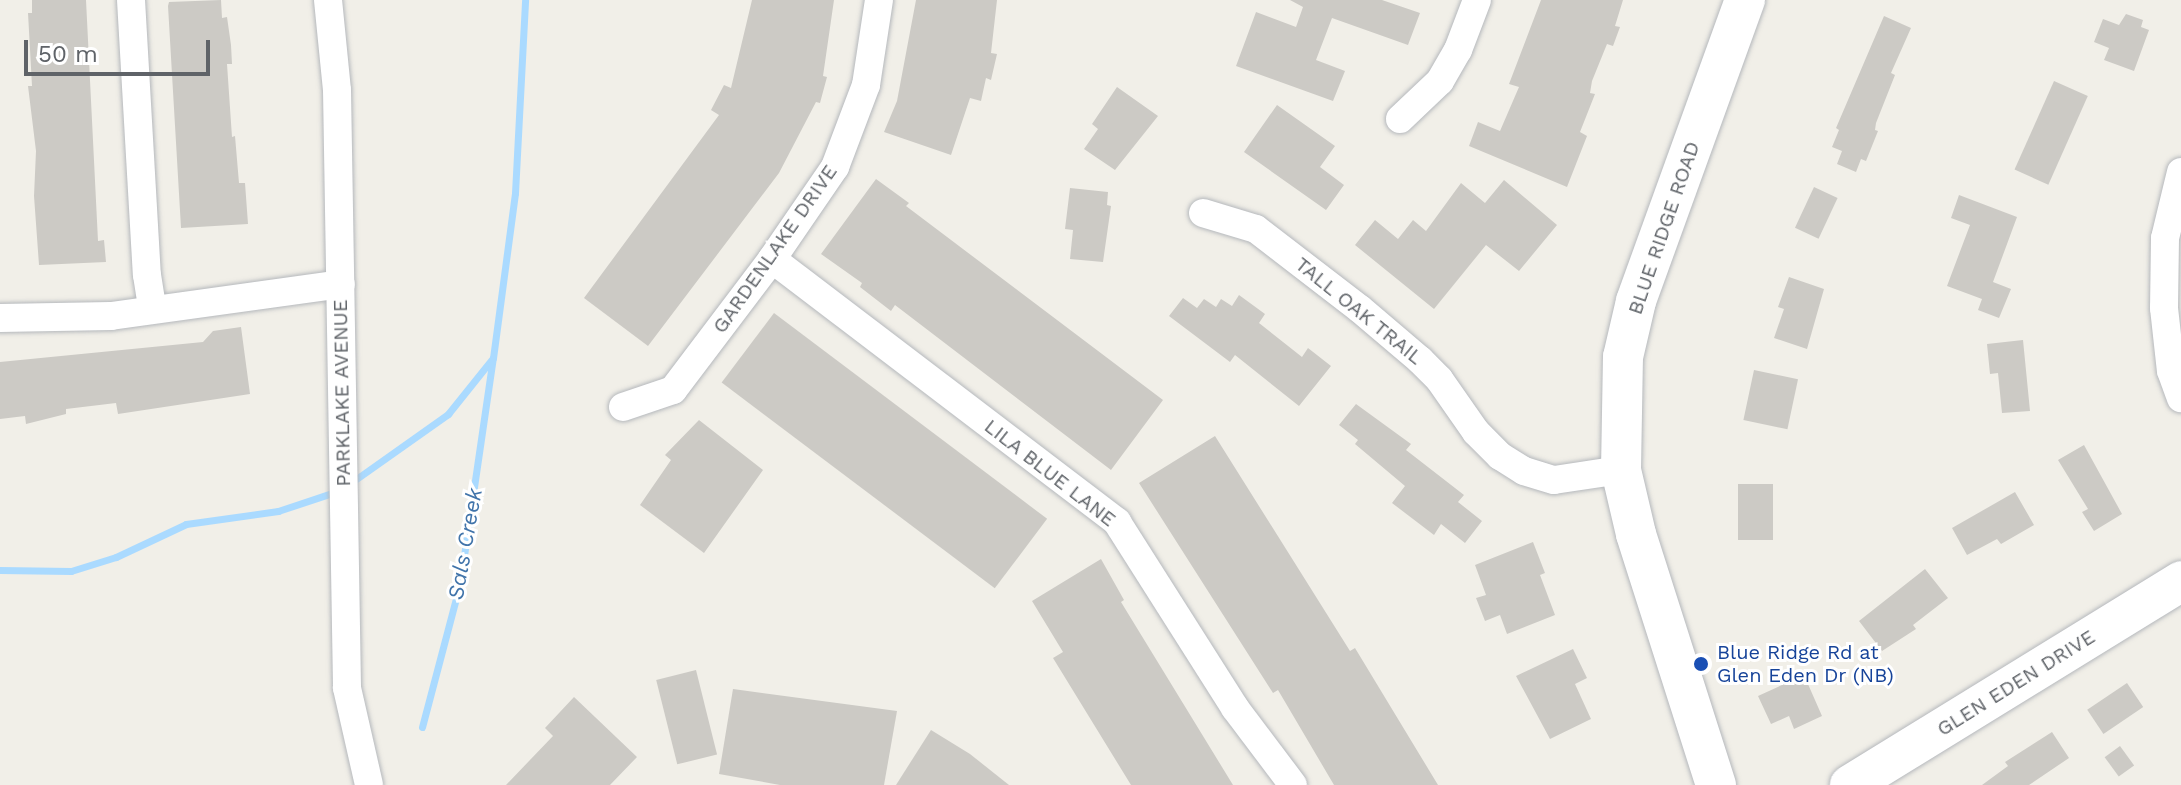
<!DOCTYPE html>
<style>
body{margin:0}
#map{position:relative;width:2181px;height:785px;overflow:hidden;background:#f1efe8;font-family:"Work Sans",sans-serif}
div>[style]{position:absolute}
.stream>*{height:7px;margin:-3.5px;padding:0 3.5px;transform-origin:3.5px;border-radius:3.5px;background:#aadaff}
.building>*{inset:0;background:#cccac5;transform-origin:0 0}
.roads{filter:drop-shadow(0 0 2px #b5b8bc) drop-shadow(0 0 2px #b5b8bc)}
.street>*{height:28px;margin:-14px;padding:0 14px;transform-origin:14px;border-radius:14px;background:#fff}
.secondary>*{height:40px;margin:-20px;padding:0 20px;transform-origin:20px;border-radius:20px;background:#fff}
.dots>*{width:22px;height:22px;translate:-50% -50%;box-sizing:border-box;border:4px solid #fff;border-radius:50%}
span{translate:-50% -50%;white-space:nowrap;text-align:center;line-height:1.15;-webkit-text-stroke:6px #fff;paint-order:stroke}
.street-label{font-size:20px;color:#5f6368}
.transit-label{font-size:20px;color:#164399}
.left{translate:0 -50%;text-align:left}
.water-label{font-size:22px;color:#4174aa;font-style:italic}
.scale{position:absolute;left:24px;top:40px;width:186px;height:36px;box-sizing:border-box;border:4px solid #5f6368;border-top:0;padding-left:10px;font-size:24px;line-height:28px;white-space:nowrap;color:#5f6368;-webkit-text-stroke:6px #fff;paint-order:stroke}
</style>
<div id="map">
<div class="stream">
<i style="left:352px;top:482px;width:118px;rotate:-35.3deg"></i>
<i style="left:448px;top:414px;width:70px;rotate:-51.3deg"></i>
<i style="left:0;top:570px;width:71px;rotate:0.8deg"></i>
<i style="left:71px;top:571px;width:47px;rotate:-17.3deg"></i>
<i style="left:116px;top:557px;width:77px;rotate:-25.2deg"></i>
<i style="left:186px;top:524px;width:93px;rotate:-8deg"></i>
<i style="left:278px;top:511px;width:63px;rotate:-18.4deg"></i>
<i style="left:422px;top:727px;width:149px;rotate:-75.2deg"></i>
<i style="left:460px;top:583px;width:227px;rotate:-81.7deg"></i>
<i style="left:493px;top:358px;width:166px;rotate:-82.4deg"></i>
<i style="left:515px;top:193px;width:193px;rotate:-87deg"></i>
</div>
<div class="building">
<i style="clip-path:polygon(32px 0,86px 0,98px 241px,104px 240px,106px 262px,39px 265px,34px 196px,36px 151px,28px 86px,32px 86px,28px 13px,32px 13px)"></i>
<i style="clip-path:polygon(221px 0,222px 18px,227px 17px,231px 45px,232px 64px,227px 64px,232px 137px,235px 136px,239px 183px,245px 183px,248px 224px,181px 228px,168px 6px,169px 2px)"></i>
<i style="clip-path:polygon(752px 0,834px 0,823px 76px,827px 77px,820px 103px,816px 102px,779px 173px,648px 346px,584px 298px,719px 115px,711px 110px,724px 85px,731px 88px)"></i>
<i style="clip-path:polygon(916px 0,997px 0,991px 53px,997px 54px,991px 80px,986px 78px,981px 101px,970px 98px,951px 155px,884px 132px,897px 101px)"></i>
<i style="clip-path:polygon(1290px 0,1382px 0,1420px 13px,1408px 45px,1332px 18px,1316px 60px,1345px 71px,1333px 101px,1236px 66px,1256px 12px,1296px 27px,1303px 7px)"></i>
<i style="clip-path:polygon(1541px 0,1623px 0,1615px 26px,1620px 27px,1613px 46px,1607px 44px,1592px 81px,1590px 93px,1595px 94px,1580px 132px,1587px 136px,1567px 187px,1469px 146px,1478px 122px,1500px 131px,1519px 87px,1509px 84px)"></i>
<i style="clip-path:polygon(2126px 14px,2143px 20px,2141px 27px,2149px 30px,2134px 71px,2104px 60px,2109px 48px,2094px 42px,2103px 19px,2119px 25px)"></i>
<i style="clip-path:polygon(1884px 16px,1911px 28px,1891px 73px,1895px 75px,1876px 123px,1875px 130px,1878px 131px,1866px 161px,1861px 159px,1856px 172px,1837px 164px,1842px 151px,1832px 147px,1839px 130px,1836px 128px)"></i>
<i style="left:2054px;top:81px;width:37px;height:97px;rotate:24deg"></i>
<i style="clip-path:polygon(1117px 87px,1158px 116px,1115px 170px,1084px 149px,1098px 129px,1092px 124px)"></i>
<i style="clip-path:polygon(1277px 105px,1335px 146px,1320px 167px,1344px 185px,1326px 210px,1244px 152px)"></i>
<i style="clip-path:polygon(876px 179px,909px 203px,906px 206px,1163px 400px,1111px 470px,895px 305px,891px 311px,860px 287px,862px 283px,821px 254px)"></i>
<i style="clip-path:polygon(1504px 180px,1557px 225px,1519px 271px,1486px 245px,1434px 309px,1355px 245px,1375px 220px,1398px 239px,1413px 220px,1426px 231px,1461px 183px,1485px 203px)"></i>
<i style="left:1814px;top:187px;width:26px;height:45px;rotate:25deg"></i>
<i style="clip-path:polygon(1070px 188px,1108px 192px,1107px 205px,1111px 206px,1103px 262px,1070px 259px,1073px 230px,1065px 229px)"></i>
<i style="clip-path:polygon(1959px 195px,2017px 217px,1993px 282px,2011px 289px,1999px 318px,1978px 310px,1982px 299px,1947px 286px,1970px 225px,1951px 218px)"></i>
<i style="clip-path:polygon(1789px 277px,1824px 289px,1807px 349px,1774px 338px,1784px 309px,1778px 307px)"></i>
<i style="clip-path:polygon(1239px 295px,1265px 314px,1259px 323px,1302px 357px,1308px 348px,1331px 366px,1299px 406px,1235px 355px,1230px 362px,1169px 316px,1183px 298px,1197px 308px,1204px 299px,1216px 307px,1221px 299px,1232px 306px)"></i>
<i style="left:774px;top:313px;width:342px;height:87px;rotate:37deg"></i>
<i style="clip-path:polygon(241px 327px,250px 394px,118px 414px,116px 403px,66px 409px,66px 414px,26px 424px,25px 416px,0 419px,0 362px,203px 342px,213px 331px)"></i>
<i style="clip-path:polygon(2023px 340px,2030px 411px,2002px 413px,1998px 373px,1990px 374px,1987px 344px)"></i>
<i style="left:1754px;top:370px;width:45px;height:51px;rotate:12deg"></i>
<i style="clip-path:polygon(1356px 404px,1411px 444px,1406px 450px,1464px 495px,1458px 502px,1482px 521px,1465px 543px,1441px 524px,1434px 535px,1392px 503px,1405px 486px,1355px 444px,1358px 440px,1339px 425px)"></i>
<i style="clip-path:polygon(699px 420px,763px 470px,704px 553px,640px 505px,671px 460px,665px 455px)"></i>
<i style="clip-path:polygon(1215px 436px,1350px 651px,1355px 648px,1438px 785px,1334px 785px,1278px 690px,1273px 693px,1139px 483px)"></i>
<i style="clip-path:polygon(2084px 445px,2122px 514px,2094px 531px,2082px 512px,2088px 509px,2058px 460px)"></i>
<i style="left:1738px;top:484px;width:35px;height:56px"></i>
<i style="clip-path:polygon(2015px 492px,2034px 525px,2001px 544px,1997px 539px,1967px 555px,1952px 528px)"></i>
<i style="clip-path:polygon(1533px 542px,1545px 573px,1540px 575px,1555px 615px,1507px 634px,1500px 615px,1485px 621px,1476px 598px,1486px 595px,1475px 565px)"></i>
<i style="clip-path:polygon(1101px 559px,1124px 600px,1121px 602px,1233px 785px,1131px 785px,1053px 658px,1063px 652px,1032px 601px)"></i>
<i style="clip-path:polygon(1925px 569px,1948px 598px,1913px 625px,1916px 629px,1882px 651px,1859px 621px)"></i>
<i style="clip-path:polygon(1573px 649px,1587px 678px,1575px 684px,1591px 719px,1550px 739px,1516px 676px)"></i>
<i style="left:696px;top:670px;width:87px;height:41px;rotate:76deg"></i>
<i style="clip-path:polygon(1804px 675px,1822px 716px,1794px 729px,1789px 716px,1771px 724px,1758px 696px)"></i>
<i style="left:2127px;top:683px;width:29px;height:48px;rotate:56deg"></i>
<i style="clip-path:polygon(733px 689px,897px 711px,884px 785px,780px 785px,719px 774px)"></i>
<i style="clip-path:polygon(574px 697px,637px 757px,610px 785px,506px 785px,553px 736px,545px 728px)"></i>
<i style="clip-path:polygon(931px 730px,970px 754px,1009px 785px,896px 785px)"></i>
<i style="clip-path:polygon(2052px 732px,2069px 758px,2029px 785px,1982px 785px,2008px 766px,2005px 762px)"></i>
<i style="left:2120px;top:746px;width:24px;height:19px;rotate:54deg"></i>
</div>
<div class="roads">
<div class="street">
<i style="left:131px;top:0;width:275px;rotate:86.7deg"></i>
<i style="left:147px;top:275px;width:33px;rotate:81deg"></i>
<i style="left:328px;top:0;width:90px;rotate:84.3deg"></i>
<i style="left:337px;top:90px;width:598px;rotate:89.04deg"></i>
<i style="left:347px;top:688px;width:99px;rotate:77.2deg"></i>
<i style="left:1400px;top:119px;width:55px;rotate:-43.5deg"></i>
<i style="left:1440px;top:81px;width:36px;rotate:-60deg"></i>
<i style="left:1458px;top:50px;width:53px;rotate:-69.2deg"></i>
<i style="left:2181px;top:172px;width:68px;rotate:103.6deg"></i>
<i style="left:2165px;top:238px;width:70px;rotate:90.8deg"></i>
<i style="left:2164px;top:308px;width:63px;rotate:83.7deg"></i>
<i style="left:2171px;top:371px;width:29px;rotate:70deg"></i>
<i style="left:1203px;top:213px;width:55px;rotate:16.8deg"></i>
<i style="left:1256px;top:229px;width:131px;rotate:37.6deg"></i>
<i style="left:1360px;top:309px;width:79px;rotate:40.4deg"></i>
<i style="left:1420px;top:360px;width:27px;rotate:45deg"></i>
<i style="left:1439px;top:379px;width:65px;rotate:55.1deg"></i>
<i style="left:1476px;top:432px;width:34px;rotate:45deg"></i>
<i style="left:1500px;top:456px;width:28px;rotate:32deg"></i>
<i style="left:1524px;top:471px;width:31px;rotate:17deg"></i>
<i style="left:1554px;top:480px;width:68px;rotate:-8.5deg"></i>
<i style="left:772px;top:259px;width:434px;rotate:37.3deg"></i>
<i style="left:1117px;top:522px;width:220px;rotate:57.6deg"></i>
<i style="left:1235px;top:708px;width:96px;rotate:53deg"></i>
<i style="left:0;top:318px;width:111px;rotate:-1deg"></i>
<i style="left:111px;top:316px;width:232px;rotate:-7.9deg"></i>
<i style="left:623px;top:407px;width:53px;rotate:-18.8deg"></i>
<i style="left:673px;top:390px;width:164px;rotate:-52.9deg"></i>
<i style="left:772px;top:259px;width:112px;rotate:-55.6deg"></i>
<i style="left:835px;top:167px;width:88px;rotate:-69.3deg"></i>
<i style="left:866px;top:85px;width:86px;rotate:-81.3deg"></i>
</div>
<div class="secondary">
<i style="left:1716px;top:785px;width:263px;rotate:-107.7deg"></i>
<i style="left:1636px;top:534px;width:66px;rotate:-103.2deg"></i>
<i style="left:1621px;top:470px;width:113px;rotate:-89deg"></i>
<i style="left:1623px;top:357px;width:57px;rotate:-76.9deg"></i>
<i style="left:1636px;top:301px;width:320px;rotate:-70.1deg"></i>
<i style="left:1850px;top:785px;width:389px;rotate:-31.6deg"></i>
</div>
</div>
<div class="dots">
<i style="left:1701px;top:664px;background:#1a4fb4"></i>
</div>
<div class="street-label">
<span style="left:1664px;top:228px;rotate:-71deg">BLUE RIDGE ROAD</span>
<span style="left:775px;top:249px;rotate:-55deg">GARDENLAKE DRIVE</span>
<span style="left:1359px;top:311px;rotate:39deg">TALL OAK TRAIL</span>
<span style="left:342px;top:393px;rotate:-91deg">PARKLAKE AVENUE</span>
<span style="left:1050px;top:473px;rotate:38deg">LILA BLUE LANE</span>
<span style="left:2016px;top:683px;rotate:-32deg">GLEN EDEN DRIVE</span>
</div>
<div class="transit-label">
<span class="left" style="left:1717px;top:664px">Blue Ridge Rd at<br>Glen Eden Dr (NB)</span>
</div>
<div class="water-label">
<span style="left:465px;top:544px;rotate:-80deg">Sals Creek</span>
</div>
<div class="scale">50 m</div>
</div>
